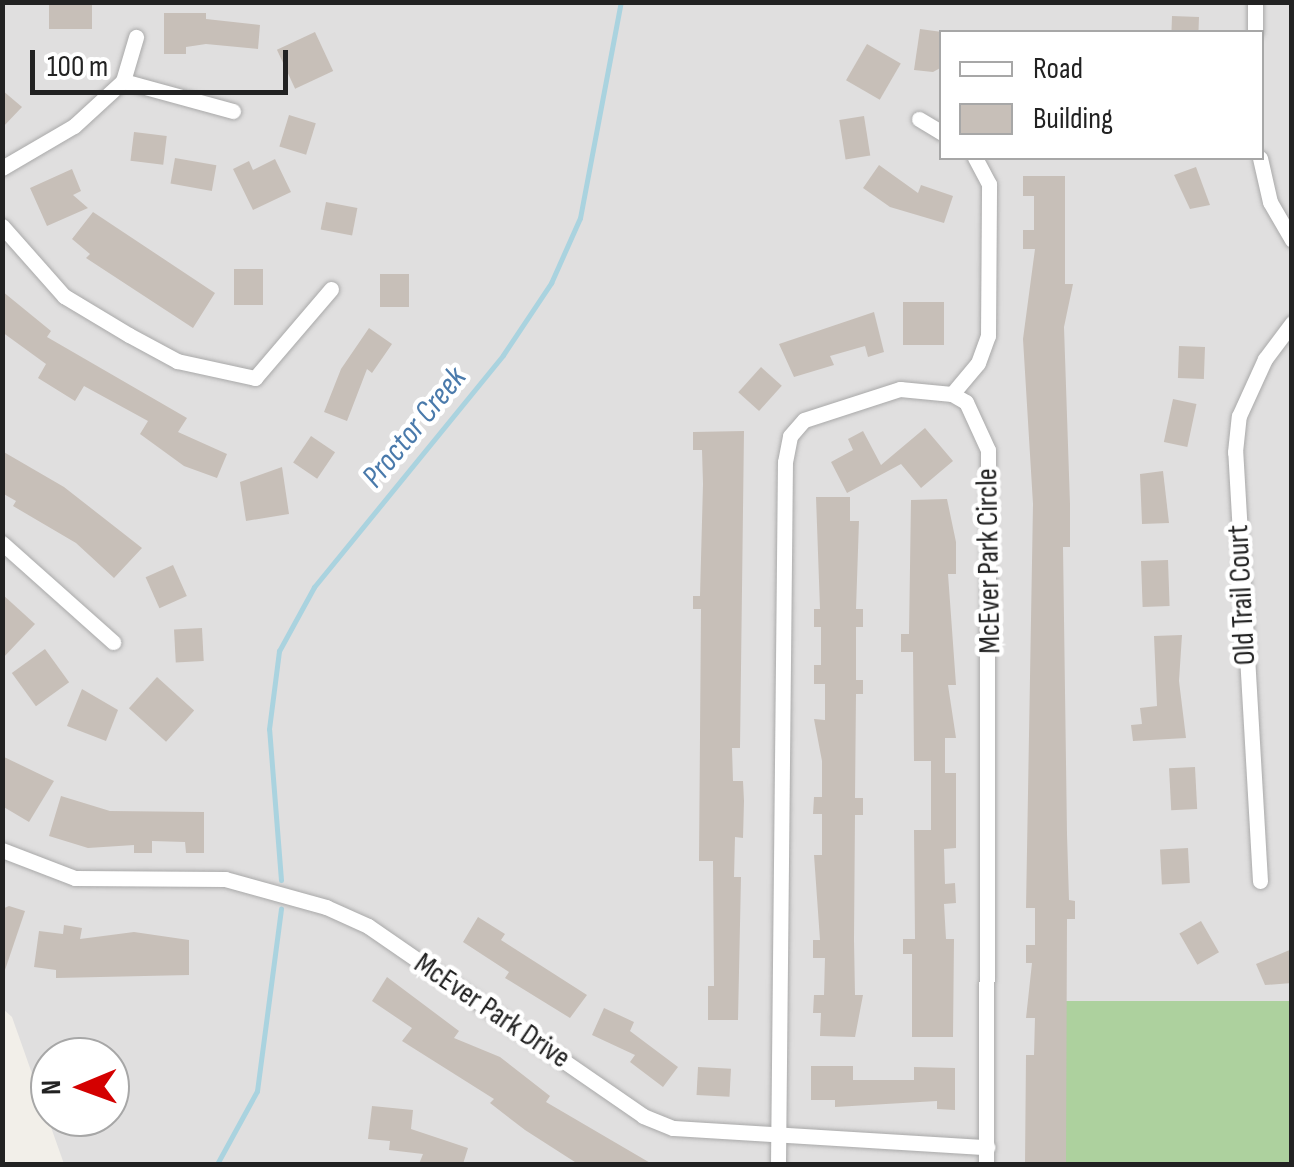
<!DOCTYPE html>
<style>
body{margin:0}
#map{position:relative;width:1294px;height:1167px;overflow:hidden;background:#f2efe9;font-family:"Sofia Sans Condensed",sans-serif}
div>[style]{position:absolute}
.residential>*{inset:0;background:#e0dfdf}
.forest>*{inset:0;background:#add19e;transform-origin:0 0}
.stream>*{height:5px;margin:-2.5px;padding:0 2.5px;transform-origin:2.5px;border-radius:2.5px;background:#aad3df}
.building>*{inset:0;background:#c7bfb8;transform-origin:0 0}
.roads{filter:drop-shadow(0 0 2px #a9a9a9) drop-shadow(0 0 2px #a9a9a9)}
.minor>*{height:15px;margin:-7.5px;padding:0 7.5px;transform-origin:7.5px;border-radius:7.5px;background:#fff}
span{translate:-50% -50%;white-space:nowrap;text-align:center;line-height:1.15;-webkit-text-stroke:9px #fff;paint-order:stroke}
.street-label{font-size:30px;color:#222}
.water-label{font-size:32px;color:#4a7aab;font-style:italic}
.frame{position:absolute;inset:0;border:5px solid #222;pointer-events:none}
.legend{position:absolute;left:939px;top:30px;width:325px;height:130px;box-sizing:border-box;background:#fff;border:2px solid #a7a7a7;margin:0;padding:12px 18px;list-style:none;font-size:30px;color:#222}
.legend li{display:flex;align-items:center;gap:20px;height:50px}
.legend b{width:50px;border:2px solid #a7a7a7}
.north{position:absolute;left:30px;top:1037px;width:100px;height:100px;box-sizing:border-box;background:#fff;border:2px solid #a7a7a7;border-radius:50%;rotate:269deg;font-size:28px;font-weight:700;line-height:40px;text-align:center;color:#222}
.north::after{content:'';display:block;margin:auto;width:35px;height:45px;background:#d40000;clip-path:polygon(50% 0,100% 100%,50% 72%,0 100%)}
.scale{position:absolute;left:30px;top:50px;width:258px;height:45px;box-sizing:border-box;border:5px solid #222;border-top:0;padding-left:12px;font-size:30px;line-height:35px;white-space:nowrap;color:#222;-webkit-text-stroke:8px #fff;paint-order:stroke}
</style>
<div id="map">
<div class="residential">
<i style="clip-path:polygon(evenodd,2px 3px,1291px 3px,1291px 1001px,1049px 1002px,1042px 1164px,64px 1164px,12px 1017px,3px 1009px,2px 3px,942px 32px,1262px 32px,1262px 158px,942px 158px,942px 32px,2px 3px,50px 1057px,110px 1057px,110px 1117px,50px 1117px,50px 1057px)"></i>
</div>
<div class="forest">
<i style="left:1291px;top:1001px;width:163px;height:242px;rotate:90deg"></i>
</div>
<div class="stream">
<i style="left:281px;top:880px;width:151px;rotate:-94.5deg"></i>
<i style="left:269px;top:729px;width:79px;rotate:-82.7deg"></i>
<i style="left:279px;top:651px;width:73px;rotate:-61.3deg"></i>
<i style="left:314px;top:587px;width:299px;rotate:-50.8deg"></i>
<i style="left:503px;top:355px;width:87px;rotate:-56.3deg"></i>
<i style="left:551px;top:283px;width:71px;rotate:-66deg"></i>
<i style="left:580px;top:218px;width:220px;rotate:-79.3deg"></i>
<i style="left:217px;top:1164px;width:83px;rotate:-61.3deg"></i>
<i style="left:257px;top:1091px;width:184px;rotate:-82.5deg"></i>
</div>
<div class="building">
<i style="left:49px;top:2px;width:43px;height:27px"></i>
<i style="clip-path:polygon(164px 13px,206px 13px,206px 19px,260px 25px,258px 49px,206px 44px,186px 47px,186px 54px,164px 54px)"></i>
<i style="left:1172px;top:16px;width:27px;height:16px;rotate:2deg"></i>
<i style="clip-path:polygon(920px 29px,942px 32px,942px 67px,933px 72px,914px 70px)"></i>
<i style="left:315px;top:32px;width:43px;height:42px;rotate:65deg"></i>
<i style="left:867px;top:44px;width:39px;height:42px;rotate:30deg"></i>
<i style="clip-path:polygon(2px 90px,22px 107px,2px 128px)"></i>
<i style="left:289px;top:115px;width:28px;height:33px;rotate:17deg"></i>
<i style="left:864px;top:116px;width:40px;height:25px;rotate:81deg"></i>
<i style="left:134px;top:132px;width:33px;height:29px;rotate:7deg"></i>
<i style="left:175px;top:158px;width:42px;height:26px;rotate:10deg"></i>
<i style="clip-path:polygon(275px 159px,291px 192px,253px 210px,233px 169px,249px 161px,253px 170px)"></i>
<i style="clip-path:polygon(879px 165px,918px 193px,921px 185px,953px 196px,944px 223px,890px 207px,863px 188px)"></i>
<i style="clip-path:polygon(1196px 167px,1210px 205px,1190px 209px,1174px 175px)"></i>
<i style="clip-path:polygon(72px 169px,81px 191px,73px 195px,88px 208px,47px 226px,30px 188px)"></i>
<i style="clip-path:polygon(1023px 176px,1065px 176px,1065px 284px,1073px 284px,1064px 327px,1070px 504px,1070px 547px,1063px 547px,1067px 834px,1069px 900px,1075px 901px,1075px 919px,1067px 919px,1066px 1164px,1025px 1164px,1026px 1055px,1034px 1055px,1035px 1018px,1026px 1018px,1032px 963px,1026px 963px,1026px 945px,1035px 945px,1035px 908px,1026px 908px,1033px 504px,1023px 339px,1035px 249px,1023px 249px,1023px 230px,1034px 230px,1034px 196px,1023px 196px)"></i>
<i style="left:326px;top:202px;width:32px;height:28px;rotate:11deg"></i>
<i style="clip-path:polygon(93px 212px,215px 293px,193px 328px,86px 258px,90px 254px,72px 239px)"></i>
<i style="left:234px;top:269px;width:29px;height:36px"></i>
<i style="left:380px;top:274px;width:29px;height:33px"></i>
<i style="clip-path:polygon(2px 291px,51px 331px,47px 337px,187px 418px,178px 432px,227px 454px,217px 478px,184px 466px,140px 434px,148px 421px,84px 386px,75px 401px,38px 378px,46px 364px,2px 332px)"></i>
<i style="left:903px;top:302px;width:41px;height:43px"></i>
<i style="clip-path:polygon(874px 312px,884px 352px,868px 357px,865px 346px,830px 356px,834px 365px,794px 377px,779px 344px)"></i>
<i style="clip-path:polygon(369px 328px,392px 344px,372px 373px,367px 369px,347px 421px,324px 412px,341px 369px)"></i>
<i style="left:1179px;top:346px;width:26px;height:32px;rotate:2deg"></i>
<i style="left:761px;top:367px;width:28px;height:34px;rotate:42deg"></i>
<i style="left:1173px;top:399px;width:24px;height:44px;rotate:12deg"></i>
<i style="clip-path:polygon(925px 428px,953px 461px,921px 488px,901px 464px,847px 493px,831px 462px,853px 450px,848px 439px,863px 431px,881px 465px)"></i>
<i style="clip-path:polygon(744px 431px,740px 748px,732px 748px,733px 781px,743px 781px,744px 801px,743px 838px,735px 837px,734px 877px,741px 877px,738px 1020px,708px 1020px,708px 986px,714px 986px,713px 861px,699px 861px,701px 609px,693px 609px,693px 596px,700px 596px,703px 484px,702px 450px,693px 450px,693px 432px)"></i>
<i style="left:311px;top:436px;width:29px;height:32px;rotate:34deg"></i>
<i style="clip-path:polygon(2px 451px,64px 487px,142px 548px,114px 578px,76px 543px,13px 506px,16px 501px,2px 493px)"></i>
<i style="clip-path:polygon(282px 467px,289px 514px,246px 521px,240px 482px)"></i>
<i style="clip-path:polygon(1163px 471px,1169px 523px,1142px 524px,1140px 474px)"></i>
<i style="clip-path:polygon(816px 497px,850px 497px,850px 521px,859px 521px,856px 609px,863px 609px,863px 627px,856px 627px,856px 680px,863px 680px,863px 694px,856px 694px,855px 798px,863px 798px,863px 815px,855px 815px,854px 940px,855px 995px,863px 995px,855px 1037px,820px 1036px,821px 1013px,813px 1013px,814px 995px,824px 995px,825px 958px,813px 958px,813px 940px,820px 940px,814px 855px,822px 855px,822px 814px,813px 814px,814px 797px,822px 797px,822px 761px,814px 719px,825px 720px,825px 684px,814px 684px,814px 665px,821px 665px,821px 627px,814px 627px,814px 609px,820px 609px)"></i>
<i style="clip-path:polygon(947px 499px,956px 542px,956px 574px,948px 574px,956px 685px,948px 685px,956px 738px,945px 738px,945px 773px,956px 773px,956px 848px,944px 849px,945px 884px,955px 883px,956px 903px,944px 904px,946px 939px,954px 939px,953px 1037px,912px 1037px,912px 954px,903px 954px,903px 939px,915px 939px,914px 830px,931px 830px,931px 761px,914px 761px,913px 652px,901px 652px,901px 634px,909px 634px,911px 500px)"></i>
<i style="left:1168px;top:560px;width:46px;height:27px;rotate:88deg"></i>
<i style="left:173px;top:565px;width:34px;height:30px;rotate:66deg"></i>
<i style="clip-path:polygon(2px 594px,35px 624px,2px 659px)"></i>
<i style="left:202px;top:628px;width:33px;height:28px;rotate:87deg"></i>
<i style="clip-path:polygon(1182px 635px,1179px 681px,1186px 738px,1133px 741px,1131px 725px,1142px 724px,1140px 708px,1157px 706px,1154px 636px)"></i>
<i style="left:45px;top:649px;width:41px;height:41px;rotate:54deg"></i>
<i style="left:157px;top:677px;width:50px;height:42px;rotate:42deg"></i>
<i style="clip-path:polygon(82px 689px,118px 710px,106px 741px,67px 726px)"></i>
<i style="clip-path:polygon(2px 756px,54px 781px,29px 822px,2px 806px)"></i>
<i style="left:1195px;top:767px;width:42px;height:26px;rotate:87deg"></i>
<i style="clip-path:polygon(61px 796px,110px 811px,204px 812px,204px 853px,186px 853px,185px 842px,152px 841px,152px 853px,134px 853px,134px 845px,88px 848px,49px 836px)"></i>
<i style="left:1188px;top:848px;width:35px;height:28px;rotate:87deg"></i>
<i style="clip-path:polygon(9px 906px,25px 911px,5px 970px,2px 909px)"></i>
<i style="clip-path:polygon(478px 917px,505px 934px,501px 940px,587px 995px,570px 1018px,505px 978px,509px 972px,463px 942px)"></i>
<i style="left:1201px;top:921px;width:36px;height:25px;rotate:60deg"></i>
<i style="clip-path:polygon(64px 925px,82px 928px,80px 939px,134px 932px,189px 940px,189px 975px,56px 978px,56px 970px,34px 967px,39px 931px,63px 934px)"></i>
<i style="clip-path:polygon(1292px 949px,1292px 983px,1265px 985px,1256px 964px)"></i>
<i style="clip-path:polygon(387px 977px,459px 1031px,454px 1038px,500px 1057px,550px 1096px,546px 1102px,652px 1164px,578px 1164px,525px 1130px,490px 1103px,494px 1099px,402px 1041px,412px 1028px,372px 1001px)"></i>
<i style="clip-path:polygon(604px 1008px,634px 1022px,630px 1031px,678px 1067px,663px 1087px,630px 1062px,635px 1055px,592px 1035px)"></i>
<i style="clip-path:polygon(811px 1066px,853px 1066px,853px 1080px,914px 1080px,914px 1067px,955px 1068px,955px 1110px,937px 1109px,937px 1101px,835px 1107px,835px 1100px,811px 1100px)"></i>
<i style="left:698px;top:1067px;width:33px;height:28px;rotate:3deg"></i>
<i style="clip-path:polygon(372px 1106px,413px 1110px,411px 1129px,468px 1148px,463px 1164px,419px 1164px,423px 1154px,389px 1150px,390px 1141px,368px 1139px)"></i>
</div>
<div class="roads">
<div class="minor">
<i style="left:1255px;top:32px;width:30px;rotate:-90deg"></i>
<i style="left:123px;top:81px;width:114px;rotate:15.3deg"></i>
<i style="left:919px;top:119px;width:27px;rotate:31deg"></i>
<i style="left:1260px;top:158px;width:45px;rotate:77.2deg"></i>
<i style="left:1270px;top:202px;width:44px;rotate:59.9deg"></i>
<i style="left:2px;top:168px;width:83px;rotate:-30.3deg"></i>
<i style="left:74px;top:126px;width:67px;rotate:-42.6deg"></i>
<i style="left:123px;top:81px;width:46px;rotate:-73.5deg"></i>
<i style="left:2px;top:226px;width:94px;rotate:48.5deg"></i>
<i style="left:64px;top:296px;width:76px;rotate:31deg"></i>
<i style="left:129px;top:335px;width:55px;rotate:28.4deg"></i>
<i style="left:177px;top:361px;width:80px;rotate:12.3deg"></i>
<i style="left:255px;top:378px;width:117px;rotate:-49.5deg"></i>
<i style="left:952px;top:394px;width:40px;rotate:-50deg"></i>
<i style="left:978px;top:363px;width:29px;rotate:-70deg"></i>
<i style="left:988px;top:336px;width:152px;rotate:-89.6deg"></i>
<i style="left:989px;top:184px;width:30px;rotate:-118deg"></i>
<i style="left:2px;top:543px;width:149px;rotate:41.7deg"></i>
<i style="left:2px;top:850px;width:78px;rotate:21deg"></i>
<i style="left:75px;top:878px;width:150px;rotate:0.4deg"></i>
<i style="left:225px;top:879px;width:105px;rotate:15.5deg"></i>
<i style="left:326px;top:907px;width:46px;rotate:24.3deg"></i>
<i style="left:368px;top:926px;width:334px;rotate:34.6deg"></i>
<i style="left:643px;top:1116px;width:32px;rotate:22deg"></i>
<i style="left:673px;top:1128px;width:315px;rotate:3.5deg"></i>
<i style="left:1260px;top:881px;width:430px;rotate:-93.3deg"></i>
<i style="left:1235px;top:452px;width:36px;rotate:-84deg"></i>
<i style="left:1239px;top:416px;width:63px;rotate:-65.5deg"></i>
<i style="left:1265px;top:359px;width:45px;rotate:-53.1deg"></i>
<i style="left:778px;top:1164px;width:702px;rotate:-89.43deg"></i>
<i style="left:785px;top:462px;width:26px;rotate:-79deg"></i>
<i style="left:790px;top:436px;width:21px;rotate:-49deg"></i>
<i style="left:804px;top:420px;width:101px;rotate:-17.9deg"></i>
<i style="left:900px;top:389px;width:52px;rotate:5.5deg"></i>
<i style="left:952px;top:394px;width:16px;rotate:30deg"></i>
<i style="left:966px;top:402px;width:53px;rotate:65.4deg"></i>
<i style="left:988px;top:450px;width:714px;rotate:90.16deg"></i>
</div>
</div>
<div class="street-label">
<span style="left:989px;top:561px;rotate:-91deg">McEver Park Circle</span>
<span style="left:1242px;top:595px;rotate:-93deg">Old Trail Court</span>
<span style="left:492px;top:1011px;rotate:34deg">McEver Park Drive</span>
</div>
<div class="water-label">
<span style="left:415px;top:428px;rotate:-51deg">Proctor Creek</span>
</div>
<div class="frame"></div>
<ul class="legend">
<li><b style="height:12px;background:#fff"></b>Road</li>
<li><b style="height:28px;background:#c7bfb8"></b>Building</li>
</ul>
<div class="north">N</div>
<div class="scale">100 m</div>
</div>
